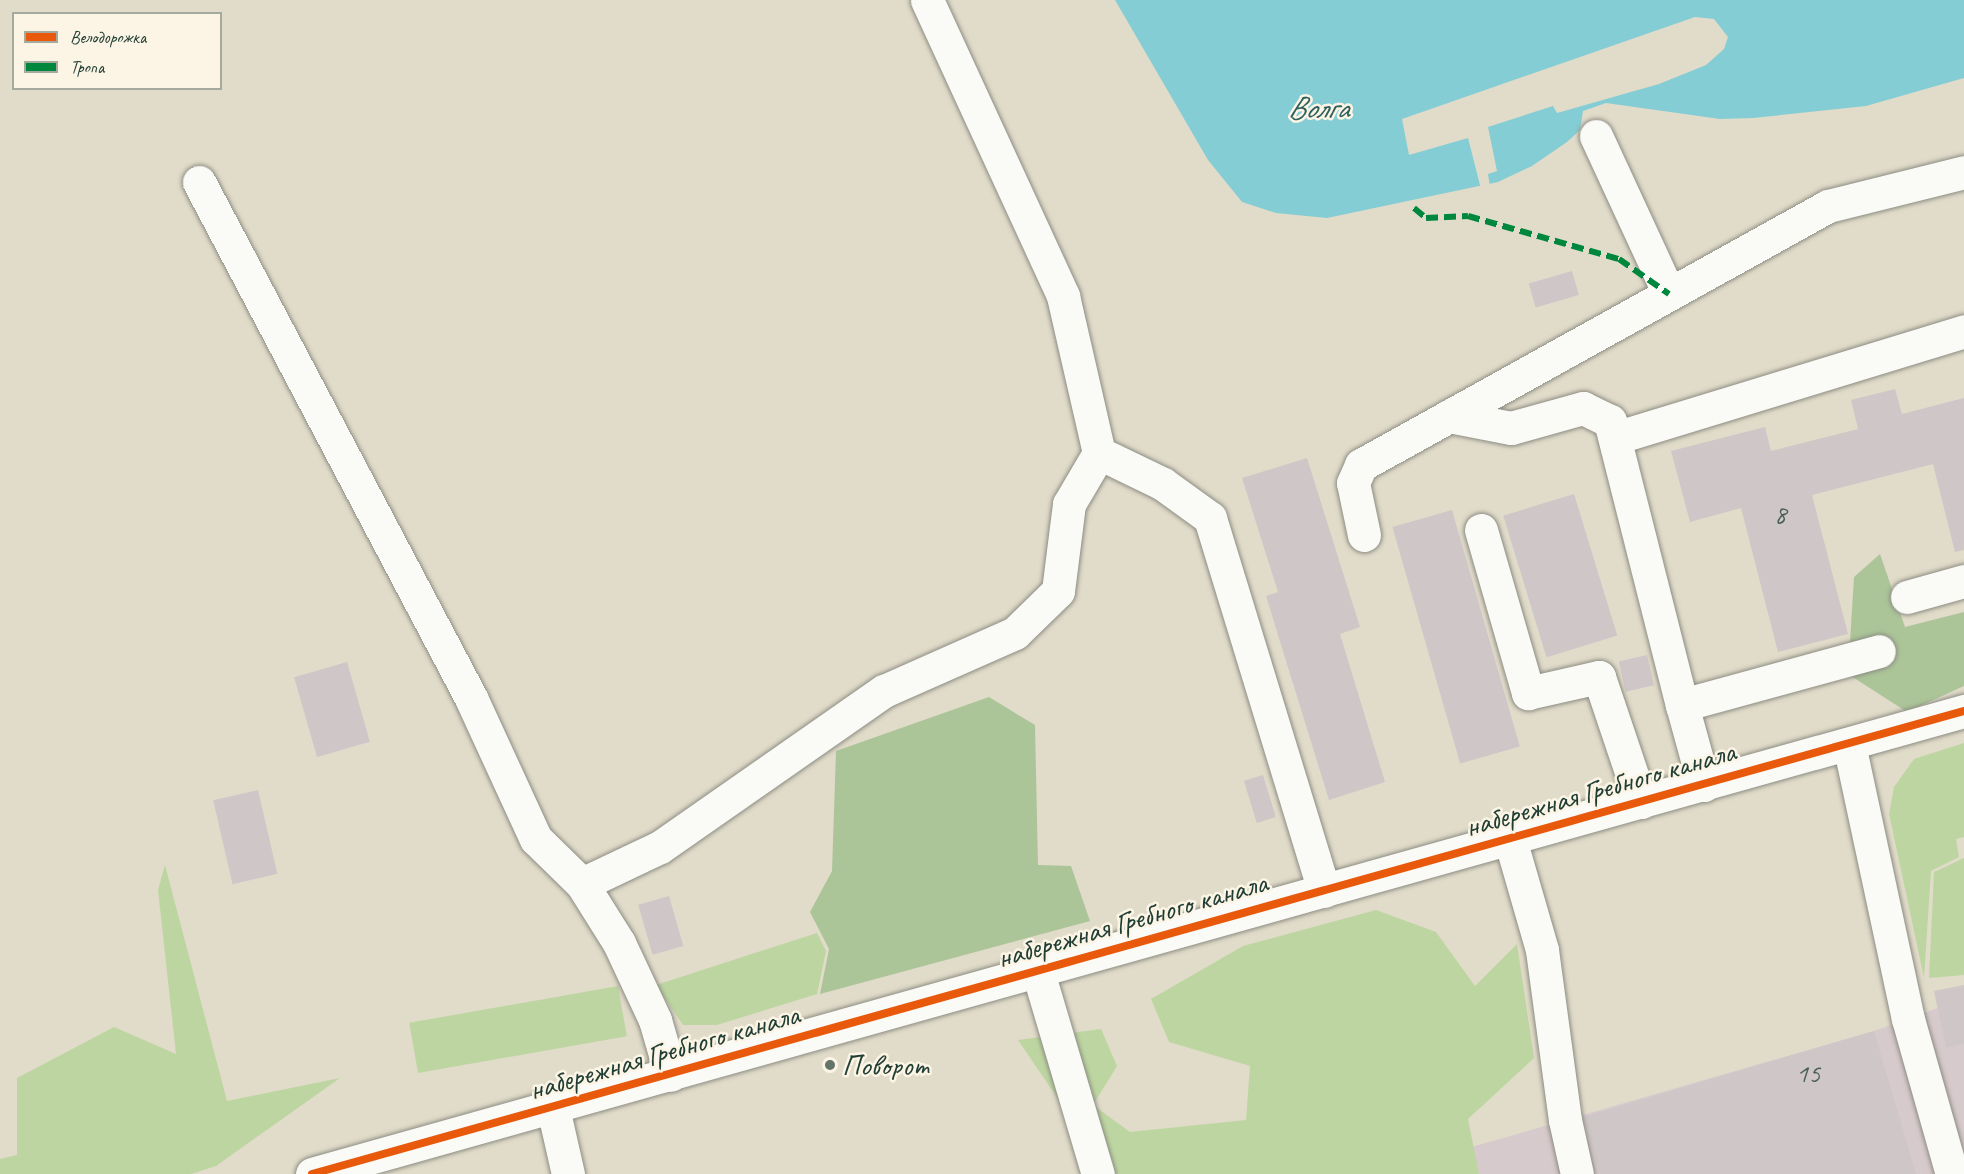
<!DOCTYPE html>
<meta charset="utf-8">
<style>
body{margin:0}
#map{position:relative;width:1964px;height:1174px;overflow:hidden;background:#e1dbc9;font-family:Caveat,sans-serif}
div>[style]{position:absolute}
.industrial>*{inset:0;background:#d7cacc}
.green>*{inset:0;background:#bdd6a1;transform-origin:0 0}
.forest>*{inset:0;background:#abc598}
.water>*{inset:0;background:#85cdd4}
.pier>*{inset:0;background:#e1dbc9}
.building>*{inset:0;background:#cfc6c8;transform-origin:0 0}
.roads{filter:drop-shadow(0 0 2px #8c8d83) drop-shadow(0 0 2px #8c8d83)}
.minor>*{height:33px;margin:-16.5px;padding:0 16.5px;transform-origin:16.5px;border-radius:16.5px;background:#fafaf7}
.quiet>*{height:6px;margin-top:-3px;transform-origin:0;background:repeating-linear-gradient(90deg,#00873e 0 12px,transparent 0 18px)}
.cycleway>*{height:8px;margin:-4px;padding:0 4px;transform-origin:4px;border-radius:4px;background:#e8590c}
.dots>*{width:16px;height:16px;translate:-50% -50%;box-sizing:border-box;border:3px solid #fcf5e5;border-radius:50%}
span{translate:-50% -50%;white-space:nowrap;text-align:center;line-height:1.15;-webkit-text-stroke:5px #fcf5e5;paint-order:stroke}
.number-label{font-size:27px;color:#4b5f59}
.number-label span{-webkit-text-stroke-width:0}
.street-label{font-size:30px;color:#1f3d34}
.poi-label{font-size:30px;color:#1f3d34}
.left{translate:0 -50%;text-align:left}
.water-label{font-size:32px;color:#2e605d;font-style:italic}
.legend{position:absolute;left:12px;top:12px;width:210px;height:78px;box-sizing:border-box;background:#fcf5e5;border:2px solid #a4ab9e;margin:0;padding:8px 10px;list-style:none;font-size:18px;color:#1f3d34}
.legend li{display:flex;align-items:center;gap:12px;height:30px}
.legend b{width:30px;border:2px solid #a4ab9e}
</style>
<div id="map">
<div class="industrial">
<i style="clip-path:polygon(1964px 985px,1964px 1174px,1479px 1174px,1472px 1147px,1874px 1031px,1938px 1008px)"></i>
</div>
<div class="green">
<i style="clip-path:polygon(1964px 743px,1964px 837px,1956px 839px,1959px 857px,1931px 871px,1924px 978px,1889px 814px,1894px 787px,1914px 759px)"></i>
<i style="clip-path:polygon(1964px 858px,1964px 975px,1929px 978px,1934px 872px)"></i>
<i style="clip-path:polygon(165px 865px,227px 1101px,340px 1078px,216px 1166px,191px 1174px,0 1174px,0 1159px,17px 1155px,17px 1078px,114px 1027px,176px 1054px,158px 890px)"></i>
<i style="clip-path:polygon(1376px 910px,1436px 932px,1475px 986px,1517px 944px,1534px 1058px,1468px 1119px,1479px 1174px,1109px 1174px,1018px 1040px,1101px 1029px,1117px 1066px,1093px 1105px,1130px 1132px,1246px 1120px,1250px 1066px,1169px 1042px,1151px 999px,1243px 946px)"></i>
<i style="clip-path:polygon(817px 933px,826px 951px,817px 994px,717px 1025px,683px 1025px,656px 985px)"></i>
<i style="left:618px;top:986px;width:51px;height:212px;rotate:80deg"></i>
</div>
<div class="forest">
<i style="clip-path:polygon(1880px 554px,1905px 627px,1964px 612px,1964px 686px,1907px 712px,1848px 674px,1854px 577px)"></i>
<i style="clip-path:polygon(989px 697px,1035px 725px,1038px 865px,1071px 866px,1090px 921px,820px 994px,829px 949px,810px 912px,832px 871px,836px 751px)"></i>
</div>
<div class="water">
<i style="clip-path:polygon(1115px 0,1964px 0,1964px 78px,1866px 106px,1753px 118px,1720px 119px,1606px 103px,1583px 111px,1580px 130px,1567px 142px,1532px 166px,1498px 182px,1327px 218px,1276px 213px,1242px 202px,1208px 160px)"></i>
</div>
<div class="pier">
<i style="clip-path:polygon(1695px 17px,1714px 19px,1728px 37px,1724px 49px,1706px 65px,1659px 84px,1557px 113px,1553px 106px,1488px 127px,1497px 171px,1488px 174px,1490px 187px,1481px 189px,1468px 138px,1409px 155px,1402px 119px)"></i>
</div>
<div class="building">
<i style="left:1572px;top:271px;width:25px;height:45px;rotate:74deg"></i>
<i style="clip-path:polygon(1895px 389px,1902px 414px,1964px 398px,1964px 550px,1955px 552px,1933px 464px,1812px 495px,1848px 634px,1778px 652px,1741px 508px,1690px 522px,1671px 451px,1765px 427px,1771px 451px,1858px 429px,1851px 400px)"></i>
<i style="clip-path:polygon(1307px 458px,1360px 627px,1340px 634px,1385px 782px,1329px 800px,1266px 596px,1278px 592px,1242px 478px)"></i>
<i style="left:1574px;top:494px;width:148px;height:74px;rotate:73deg"></i>
<i style="left:1452px;top:510px;width:246px;height:62px;rotate:74deg"></i>
<i style="left:1647px;top:655px;width:31px;height:29px;rotate:77deg"></i>
<i style="left:347px;top:662px;width:83px;height:55px;rotate:74deg"></i>
<i style="left:1263px;top:775px;width:44px;height:20px;rotate:73deg"></i>
<i style="left:258px;top:790px;width:86px;height:46px;rotate:77deg"></i>
<i style="left:669px;top:896px;width:52px;height:32px;rotate:74deg"></i>
<i style="clip-path:polygon(1964px 985px,1964px 1044px,1946px 1048px,1934px 991px)"></i>
<i style="clip-path:polygon(1874px 1031px,1916px 1174px,1600px 1174px,1583px 1117px)"></i>
</div>
<div class="roads">
<div class="minor">
<i style="left:927px;top:0;width:326px;rotate:65.3deg"></i>
<i style="left:1063px;top:296px;width:161px;rotate:77.1deg"></i>
<i style="left:1099px;top:453px;width:71px;rotate:25.8deg"></i>
<i style="left:1163px;top:484px;width:58px;rotate:35.9deg"></i>
<i style="left:1210px;top:518px;width:390px;rotate:73deg"></i>
<i style="left:1596px;top:136px;width:174px;rotate:65.2deg"></i>
<i style="left:199px;top:182px;width:583px;rotate:62.2deg"></i>
<i style="left:471px;top:698px;width:155px;rotate:65.3deg"></i>
<i style="left:536px;top:839px;width:64px;rotate:44.4deg"></i>
<i style="left:582px;top:884px;width:70px;rotate:57.9deg"></i>
<i style="left:619px;top:943px;width:85px;rotate:64.9deg"></i>
<i style="left:655px;top:1020px;width:57px;rotate:73.8deg"></i>
<i style="left:1449px;top:416px;width:63px;rotate:11deg"></i>
<i style="left:1511px;top:428px;width:75px;rotate:-15.5deg"></i>
<i style="left:1583px;top:408px;width:30px;rotate:26deg"></i>
<i style="left:1610px;top:421px;width:293px;rotate:75.8deg"></i>
<i style="left:1615px;top:438px;width:365px;rotate:-17deg"></i>
<i style="left:1481px;top:530px;width:170px;rotate:73.9deg"></i>
<i style="left:1528px;top:693px;width:73px;rotate:-12.7deg"></i>
<i style="left:1599px;top:677px;width:132px;rotate:71.4deg"></i>
<i style="left:1364px;top:535px;width:53px;rotate:-101.9deg"></i>
<i style="left:1353px;top:483px;width:20px;rotate:-66deg"></i>
<i style="left:1361px;top:465px;width:534px;rotate:-29.01deg"></i>
<i style="left:1828px;top:206px;width:140px;rotate:-14deg"></i>
<i style="left:1907px;top:597px;width:59px;rotate:-15.7deg"></i>
<i style="left:1849px;top:744px;width:281px;rotate:77.9deg"></i>
<i style="left:1908px;top:1019px;width:161px;rotate:74.2deg"></i>
<i style="left:1704px;top:785px;width:83px;rotate:-105.4deg"></i>
<i style="left:1682px;top:705px;width:204px;rotate:-15.3deg"></i>
<i style="left:1510px;top:839px;width:116px;rotate:73.9deg"></i>
<i style="left:1542px;top:950px;width:172px;rotate:82.3deg"></i>
<i style="left:1565px;top:1120px;width:55px;rotate:77.5deg"></i>
<i style="left:582px;top:884px;width:86px;rotate:-25.4deg"></i>
<i style="left:660px;top:847px;width:273px;rotate:-34.9deg"></i>
<i style="left:884px;top:691px;width:143px;rotate:-23.9deg"></i>
<i style="left:1015px;top:633px;width:60px;rotate:-44.3deg"></i>
<i style="left:1058px;top:591px;width:88px;rotate:-82.8deg"></i>
<i style="left:1069px;top:504px;width:59px;rotate:-59.5deg"></i>
<i style="left:1038px;top:972px;width:211px;rotate:73.5deg"></i>
<i style="left:553px;top:1108px;width:68px;rotate:77.2deg"></i>
<i style="left:312px;top:1174px;width:1716px;rotate:-15.66deg"></i>
</div>
</div>
<div class="quiet">
<i style="left:1414px;top:208px;width:16px;rotate:40deg"></i>
<i style="left:1426px;top:218px;width:42px;rotate:-2.7deg"></i>
<i style="left:1468px;top:216px;width:157px;rotate:15.9deg"></i>
<i style="left:1619px;top:259px;width:61px;rotate:35deg"></i>
</div>
<div class="cycleway">
<i style="left:312px;top:1174px;width:1716px;rotate:-15.66deg"></i>
</div>
<div class="dots">
<i style="left:830px;top:1065px;background:#637468"></i>
</div>
<div class="number-label">
<span style="left:1780px;top:515px">8</span>
<span style="left:1808px;top:1074px">15</span>
</div>
<div class="street-label">
<span style="left:1600px;top:789px;rotate:-16deg">набережная Гребного канала</span>
<span style="left:1132px;top:920px;rotate:-16deg">набережная Гребного канала</span>
<span style="left:664px;top:1052px;rotate:-16deg">набережная Гребного канала</span>
</div>
<div class="poi-label">
<span class="left" style="left:842px;top:1065px">Поворот</span>
</div>
<div class="water-label">
<span style="left:1318px;top:108px">Волга</span>
</div>
<ul class="legend">
<li><b style="height:8px;background:#e8590c"></b>Велодорожка</li>
<li><b style="height:8px;background:#00873e"></b>Тропа</li>
</ul>
</div>
